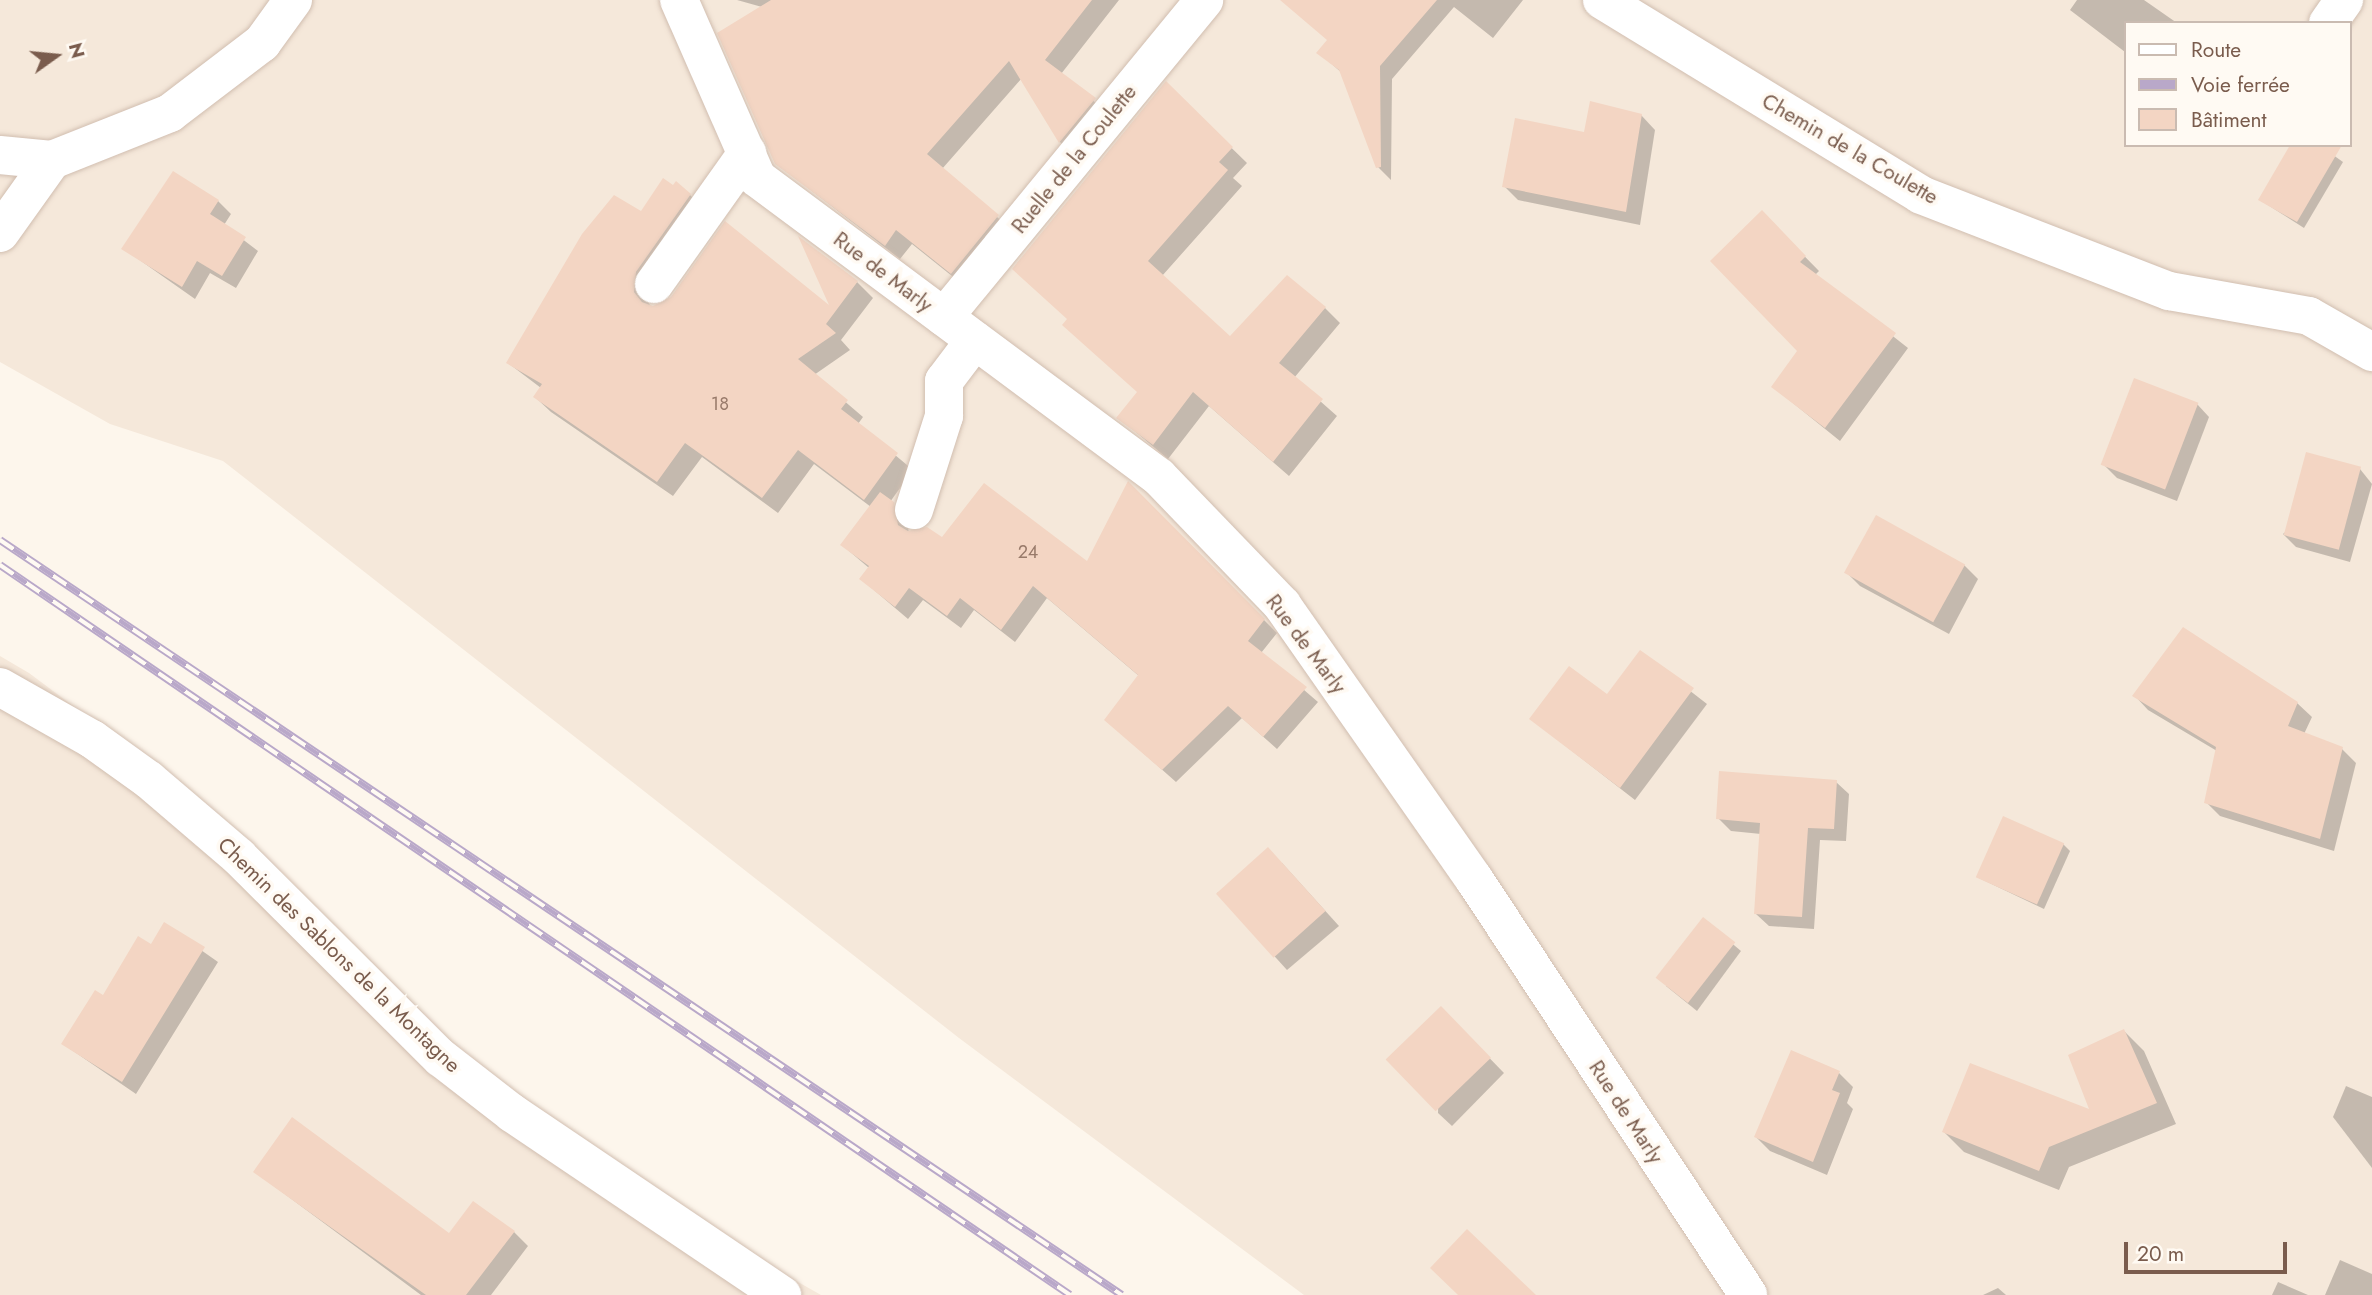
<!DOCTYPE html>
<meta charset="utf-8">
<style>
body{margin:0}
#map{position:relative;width:2372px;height:1295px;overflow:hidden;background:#fdf6ec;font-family:Jost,sans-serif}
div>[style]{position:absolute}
.residential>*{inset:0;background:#f5e8da}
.shadow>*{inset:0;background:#0003}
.building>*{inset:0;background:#f3d5c3;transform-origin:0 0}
.roads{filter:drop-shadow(0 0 2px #d1beb0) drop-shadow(0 0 2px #d1beb0)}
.minor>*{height:38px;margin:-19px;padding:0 19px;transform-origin:19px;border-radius:19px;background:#fff}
.rail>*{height:8px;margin-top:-4px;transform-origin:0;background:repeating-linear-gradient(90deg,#fffaf3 0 16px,#b9a8c9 0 32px);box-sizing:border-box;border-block:2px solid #b9a8c9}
span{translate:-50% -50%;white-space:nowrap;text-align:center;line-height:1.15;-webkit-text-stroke:7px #fffaf3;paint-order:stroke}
.number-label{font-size:18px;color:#987a6a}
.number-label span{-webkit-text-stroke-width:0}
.street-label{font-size:21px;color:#7a5c4d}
.legend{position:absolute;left:2124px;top:21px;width:228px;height:126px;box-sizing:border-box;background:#fffaf3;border:2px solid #cabbb1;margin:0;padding:9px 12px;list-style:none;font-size:21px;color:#7a5c4d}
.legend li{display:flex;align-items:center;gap:14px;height:35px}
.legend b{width:35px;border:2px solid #cabbb1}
.north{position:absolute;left:21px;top:21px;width:70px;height:70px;-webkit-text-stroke:5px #fffaf3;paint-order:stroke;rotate:75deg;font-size:19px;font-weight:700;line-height:28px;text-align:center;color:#7a5c4d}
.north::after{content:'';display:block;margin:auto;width:24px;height:32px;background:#7a5c4d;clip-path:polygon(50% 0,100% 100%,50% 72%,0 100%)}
.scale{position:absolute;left:2124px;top:1242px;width:163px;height:32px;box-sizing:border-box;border:4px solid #7a5c4d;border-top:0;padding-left:9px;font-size:21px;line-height:24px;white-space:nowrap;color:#7a5c4d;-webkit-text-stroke:5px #fffaf3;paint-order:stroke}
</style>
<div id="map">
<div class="residential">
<i style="clip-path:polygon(evenodd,0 0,2372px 0,2372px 1295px,1304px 1295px,959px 1038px,223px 461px,110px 424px,0 362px,0 0,2125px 23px,2349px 23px,2349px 145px,2125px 145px,2125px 23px)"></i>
<i style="clip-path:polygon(0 656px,29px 673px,176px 783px,487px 1085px,747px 1253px,821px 1295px,0 1295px)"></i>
</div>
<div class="shadow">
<i style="clip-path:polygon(737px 0,1119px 0,1061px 74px,1109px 114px,1075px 156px,1060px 142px,1022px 78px,942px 169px,1013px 231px,967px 288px,912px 244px,900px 259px,776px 163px,762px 7px)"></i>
<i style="clip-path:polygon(1314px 0,1523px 0,1493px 38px,1454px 7px,1392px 79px,1391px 180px,1378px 167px,1342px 73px,1319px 53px,1328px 41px)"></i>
<i style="clip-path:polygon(2077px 0,2144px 0,2177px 23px,2125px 23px,2125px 52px,2070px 10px)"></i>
<i style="clip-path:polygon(1166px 84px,1247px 163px,1233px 178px,1242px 186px,1162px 276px,1230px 338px,1325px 308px,1340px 323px,1294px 378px,1337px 416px,1289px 476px,1209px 406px,1168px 459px,1119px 418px,1138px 392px,1069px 320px)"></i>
<i style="clip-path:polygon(1641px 115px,1655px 130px,1640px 225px,1518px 200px,1504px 186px,1585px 134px)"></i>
<i style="clip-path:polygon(2319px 145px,2343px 162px,2304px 228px,2260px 200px)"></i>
<i style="clip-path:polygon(690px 195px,706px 211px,647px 300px,651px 307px,833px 311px,857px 282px,873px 298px,841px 340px,850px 350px,814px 375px,863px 417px,858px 424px,913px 470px,890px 502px,906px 517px,909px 533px,1087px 564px,1128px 484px,1277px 633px,1261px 653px,1318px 702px,1277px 749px,1242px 718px,1176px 782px,1106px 720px,1139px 676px,1047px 598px,1015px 642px,974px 610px,961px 628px,923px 600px,908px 619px,861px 579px,869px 568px,842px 545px,871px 507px,814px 464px,778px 513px,702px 457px,673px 496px,551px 412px,535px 397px,541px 388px,508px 363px,641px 213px)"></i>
<i style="clip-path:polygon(218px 201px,231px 214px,224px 225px,258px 251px,236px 288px,210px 273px,195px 299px,124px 249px)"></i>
<i style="clip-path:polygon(1762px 213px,1819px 271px,1815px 275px,1908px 348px,1840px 441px,1773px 387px,1799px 351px)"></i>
<i style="clip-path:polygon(2197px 404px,2209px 417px,2177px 501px,2117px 478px,2105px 466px)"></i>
<i style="clip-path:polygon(2360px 469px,2372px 484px,2350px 562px,2296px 547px,2283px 534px)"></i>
<i style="clip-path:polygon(1964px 565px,1978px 579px,1949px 634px,1860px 586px,1846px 572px)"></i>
<i style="clip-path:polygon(1640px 652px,1707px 704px,1635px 800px,1531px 719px,1607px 696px)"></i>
<i style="clip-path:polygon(2135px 696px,2297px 703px,2312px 717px,2304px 734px,2342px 749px,2356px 763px,2334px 851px,2220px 816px,2206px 802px,2217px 751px,2148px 710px)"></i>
<i style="clip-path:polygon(1836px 782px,1849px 794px,1846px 841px,1820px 840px,1814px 929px,1769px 926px,1756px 914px,1761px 834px,1731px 831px,1718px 818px)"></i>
<i style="clip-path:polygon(2063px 844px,2070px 851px,2044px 909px,1979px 878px)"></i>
<i style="clip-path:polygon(1282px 863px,1339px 926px,1287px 970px,1217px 893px)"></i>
<i style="clip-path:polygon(1703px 919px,1741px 951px,1697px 1011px,1666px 986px)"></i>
<i style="clip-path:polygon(164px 924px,218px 962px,136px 1094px,63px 1044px,152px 946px)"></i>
<i style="clip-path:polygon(1441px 1008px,1504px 1073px,1452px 1126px,1438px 1113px)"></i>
<i style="clip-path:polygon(2124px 1031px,2144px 1051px,2176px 1124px,2069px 1167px,2059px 1190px,1964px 1152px,1944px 1132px,2092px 1112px)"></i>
<i style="clip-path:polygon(1791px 1052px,1839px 1073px,1853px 1087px,1847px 1103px,1853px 1109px,1827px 1175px,1770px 1151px,1756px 1137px)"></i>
<i style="clip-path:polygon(2346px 1086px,2372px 1097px,2372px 1168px,2333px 1117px)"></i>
<i style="clip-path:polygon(255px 1172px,449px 1235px,514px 1232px,528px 1246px,491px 1295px,421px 1295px)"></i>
<i style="clip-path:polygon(2340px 1260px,2372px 1274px,2372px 1295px,2325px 1295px)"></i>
<i style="clip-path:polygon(2278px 1282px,2308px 1295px,2272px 1295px)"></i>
<i style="clip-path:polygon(1998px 1288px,2006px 1295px,1983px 1295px)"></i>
</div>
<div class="building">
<i style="clip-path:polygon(771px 0,1092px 0,1045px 60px,1096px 98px,1059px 143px,1009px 61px,927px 154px,999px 215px,951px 274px,896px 230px,885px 246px,775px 164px,717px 33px)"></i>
<i style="clip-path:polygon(1280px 0,1437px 0,1380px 66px,1381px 167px,1376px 168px,1339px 70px,1316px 53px,1327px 40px)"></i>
<i style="clip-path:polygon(1166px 81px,1233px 147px,1219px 162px,1228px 170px,1148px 261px,1230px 336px,1287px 275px,1326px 307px,1279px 363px,1323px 399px,1273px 462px,1193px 392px,1153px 445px,1116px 418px,1137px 392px,1062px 325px,1067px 319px,1012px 269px)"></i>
<i style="clip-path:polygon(1590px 101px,1642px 114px,1626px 212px,1502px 187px,1515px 118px,1584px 132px)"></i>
<i style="clip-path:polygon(2290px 145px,2342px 145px,2297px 222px,2258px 200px)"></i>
<i style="clip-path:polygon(173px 171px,219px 200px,210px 214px,246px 237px,222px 276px,197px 261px,182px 287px,121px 249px)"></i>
<i style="clip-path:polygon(663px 178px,673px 185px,676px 181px,691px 194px,636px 272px,634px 292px,642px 302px,653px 306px,671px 297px,725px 221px,829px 305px,798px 236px,858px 281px,826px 324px,836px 333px,798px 359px,848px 400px,841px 409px,898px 453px,864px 500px,798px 450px,762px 498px,685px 443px,657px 482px,533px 397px,542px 384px,506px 363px,582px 234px,614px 195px,641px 211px)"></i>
<i style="clip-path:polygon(1762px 210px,1806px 256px,1800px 262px,1896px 333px,1825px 428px,1771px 387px,1797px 351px,1710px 261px)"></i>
<i style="left:2134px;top:378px;width:69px;height:93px;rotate:21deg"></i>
<i style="left:2306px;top:452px;width:57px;height:86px;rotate:15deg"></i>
<i style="clip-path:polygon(1128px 481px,1265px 619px,1248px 641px,1307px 687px,1263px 737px,1228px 706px,1162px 770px,1104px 720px,1138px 675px,1033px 586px,1001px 630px,960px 598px,947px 616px,909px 588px,895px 607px,859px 579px,869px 566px,840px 545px,880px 492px,894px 502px,898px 525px,908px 531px,927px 527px,942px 537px,984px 483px,1087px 561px)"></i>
<i style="left:1876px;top:515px;width:102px;height:66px;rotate:29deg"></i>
<i style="clip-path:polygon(2183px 627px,2298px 702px,2288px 726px,2343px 747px,2320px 839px,2204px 803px,2216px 747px,2132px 696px)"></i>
<i style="clip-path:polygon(1640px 650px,1694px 688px,1620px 788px,1529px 719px,1569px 666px,1607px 694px)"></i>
<i style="clip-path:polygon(1719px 771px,1837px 780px,1834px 829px,1808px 828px,1802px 917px,1754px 914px,1760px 823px,1716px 819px)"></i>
<i style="left:2003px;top:816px;width:67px;height:67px;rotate:24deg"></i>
<i style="left:1268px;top:847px;width:86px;height:70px;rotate:48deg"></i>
<i style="left:1703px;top:917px;width:41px;height:77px;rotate:38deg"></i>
<i style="clip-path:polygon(164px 922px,205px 947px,122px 1082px,61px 1044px,95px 990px,103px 995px,138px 936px,151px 944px)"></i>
<i style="left:1441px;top:1006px;width:72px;height:77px;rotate:46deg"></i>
<i style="clip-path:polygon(2124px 1029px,2157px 1103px,2049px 1147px,2039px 1171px,1942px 1132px,1970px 1063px,2089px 1109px,2068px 1055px)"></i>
<i style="clip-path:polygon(1791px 1050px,1840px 1071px,1832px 1090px,1840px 1093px,1813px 1162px,1754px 1137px)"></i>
<i style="clip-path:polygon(292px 1117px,449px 1233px,473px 1201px,515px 1231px,466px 1295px,426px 1295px,253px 1172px)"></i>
<i style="clip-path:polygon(1467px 1229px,1536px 1295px,1458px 1295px,1430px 1268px)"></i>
</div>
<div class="roads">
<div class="minor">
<i style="left:679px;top:0;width:194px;rotate:66.3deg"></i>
<i style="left:757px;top:178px;width:501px;rotate:36.64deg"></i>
<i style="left:1159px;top:477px;width:178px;rotate:46.1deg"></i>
<i style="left:1282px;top:605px;width:335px;rotate:55deg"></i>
<i style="left:1474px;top:879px;width:498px;rotate:56.6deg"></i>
<i style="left:1602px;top:0;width:374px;rotate:31.4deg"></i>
<i style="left:1921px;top:195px;width:266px;rotate:21.2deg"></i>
<i style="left:2169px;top:291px;width:142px;rotate:10.1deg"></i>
<i style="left:2309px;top:316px;width:73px;rotate:29.7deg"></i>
<i style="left:2328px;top:23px;width:28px;rotate:-55deg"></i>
<i style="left:0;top:155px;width:52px;rotate:5.5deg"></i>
<i style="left:52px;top:160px;width:127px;rotate:-21.7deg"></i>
<i style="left:170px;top:113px;width:116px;rotate:-37.3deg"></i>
<i style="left:262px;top:43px;width:53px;rotate:-54.2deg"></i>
<i style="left:0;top:233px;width:90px;rotate:-54.5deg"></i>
<i style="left:654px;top:284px;width:161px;rotate:-54.6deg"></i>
<i style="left:944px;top:317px;width:410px;rotate:-50.6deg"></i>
<i style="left:914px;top:510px;width:99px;rotate:-72.3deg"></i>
<i style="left:944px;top:416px;width:35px;rotate:-90deg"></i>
<i style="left:944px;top:381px;width:51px;rotate:-52.9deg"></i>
<i style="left:0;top:687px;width:106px;rotate:29.5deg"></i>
<i style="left:92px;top:739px;width:70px;rotate:35.7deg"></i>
<i style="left:149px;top:780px;width:118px;rotate:40.5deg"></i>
<i style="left:239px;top:857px;width:285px;rotate:44.9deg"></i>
<i style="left:441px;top:1058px;width:90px;rotate:37.8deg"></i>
<i style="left:512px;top:1113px;width:326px;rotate:34deg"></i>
</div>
</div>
<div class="rail">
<i style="left:0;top:540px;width:1352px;rotate:33.94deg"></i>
<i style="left:0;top:565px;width:1295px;rotate:34.3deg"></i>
</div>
<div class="number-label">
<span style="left:720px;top:404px">18</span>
<span style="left:1028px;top:552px">24</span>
</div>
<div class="street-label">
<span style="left:1850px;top:149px;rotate:30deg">Chemin de la Coulette</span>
<span style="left:1074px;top:159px;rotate:-51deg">Ruelle de la Coulette</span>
<span style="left:883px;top:272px;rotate:37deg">Rue de Marly</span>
<span style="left:1306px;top:644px;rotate:53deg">Rue de Marly</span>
<span style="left:339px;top:955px;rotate:44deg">Chemin des Sablons de la Montagne</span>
<span style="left:1626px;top:1112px;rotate:57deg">Rue de Marly</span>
</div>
<ul class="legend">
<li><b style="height:9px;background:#fff"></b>Route</li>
<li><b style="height:9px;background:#b9a8c9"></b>Voie ferrée</li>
<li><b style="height:19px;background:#f3d5c3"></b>Bâtiment</li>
</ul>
<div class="north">N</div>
<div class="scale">20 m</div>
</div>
